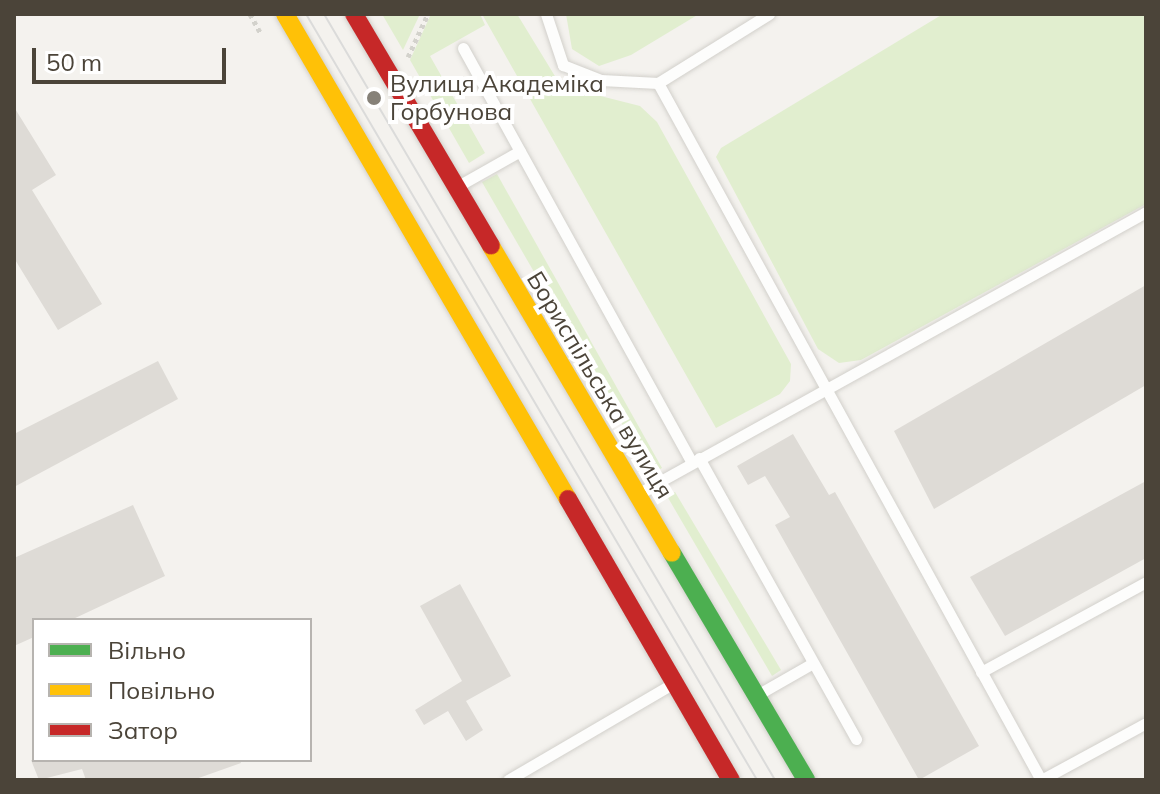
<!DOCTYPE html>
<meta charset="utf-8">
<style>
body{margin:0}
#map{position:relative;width:1160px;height:794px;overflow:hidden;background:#f4f2ee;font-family:Mulish,sans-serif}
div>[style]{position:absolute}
.green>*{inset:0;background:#e1eecf}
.building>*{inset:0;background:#dedbd6}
.path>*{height:5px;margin-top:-2.5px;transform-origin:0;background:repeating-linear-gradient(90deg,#d3d2cc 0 4px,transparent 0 8px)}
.roads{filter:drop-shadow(0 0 2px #d2d0cb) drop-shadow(0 0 2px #d2d0cb)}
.lane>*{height:11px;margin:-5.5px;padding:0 5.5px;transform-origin:5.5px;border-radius:5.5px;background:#fdfdfc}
.fast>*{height:18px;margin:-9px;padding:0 9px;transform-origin:9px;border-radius:9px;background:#4caf50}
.slow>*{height:18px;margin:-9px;padding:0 9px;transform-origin:9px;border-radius:9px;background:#ffc107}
.jam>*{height:18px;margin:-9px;padding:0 9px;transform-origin:9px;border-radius:9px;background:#c62828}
.tram>*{height:2px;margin:-1px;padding:0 1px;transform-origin:1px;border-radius:1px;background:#dbdbda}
.dots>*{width:22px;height:22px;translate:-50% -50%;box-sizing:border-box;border:4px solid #fff;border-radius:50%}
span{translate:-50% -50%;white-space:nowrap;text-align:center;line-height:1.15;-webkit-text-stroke:8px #fff;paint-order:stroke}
.poi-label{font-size:24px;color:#4b4439}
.left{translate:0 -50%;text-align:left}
.street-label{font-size:24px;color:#4b4439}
.frame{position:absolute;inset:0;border:16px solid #4b4439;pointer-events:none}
.legend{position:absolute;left:32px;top:618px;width:280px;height:144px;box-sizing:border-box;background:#fff;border:2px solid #b7b4b0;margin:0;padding:10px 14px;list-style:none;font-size:24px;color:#4b4439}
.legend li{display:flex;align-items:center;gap:16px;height:40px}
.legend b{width:40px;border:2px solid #b7b4b0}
.scale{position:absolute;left:32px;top:48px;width:194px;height:36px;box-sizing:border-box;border:4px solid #4b4439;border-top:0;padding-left:10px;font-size:24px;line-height:28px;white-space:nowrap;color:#4b4439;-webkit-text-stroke:6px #fff;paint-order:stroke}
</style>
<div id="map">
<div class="green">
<i style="clip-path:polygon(382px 14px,420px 14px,403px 50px)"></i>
<i style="clip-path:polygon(431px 14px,480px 14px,485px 25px,430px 56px,485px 153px,469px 163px,410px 60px)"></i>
<i style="clip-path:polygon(482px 14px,517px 14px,561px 86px,640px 106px,657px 122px,791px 364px,790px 381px,780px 394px,716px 428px)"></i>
<i style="clip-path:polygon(566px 14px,699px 14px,631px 55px,599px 66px,572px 49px)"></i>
<i style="clip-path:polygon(943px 14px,1146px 14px,1146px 204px,861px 360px,839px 363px,818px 349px,716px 157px,721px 148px)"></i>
<i style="clip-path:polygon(497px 174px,662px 468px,651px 474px,482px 182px)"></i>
<i style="clip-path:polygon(675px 492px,781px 670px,772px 676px,667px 496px)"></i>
</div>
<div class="building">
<i style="clip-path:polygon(14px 107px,56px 175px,32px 190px,102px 304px,58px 330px,14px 258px)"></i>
<i style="clip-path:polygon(1146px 285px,1146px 385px,934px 509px,894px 431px)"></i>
<i style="clip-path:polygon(158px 361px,178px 399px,14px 487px,14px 434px)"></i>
<i style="clip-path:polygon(793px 434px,829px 495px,835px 492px,979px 746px,919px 780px,775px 525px,790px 517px,765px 476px,748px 485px,737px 466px)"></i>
<i style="clip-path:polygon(1146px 481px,1146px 558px,1005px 636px,970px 577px)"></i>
<i style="clip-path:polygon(133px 505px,165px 576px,71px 620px,34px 620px,34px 637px,14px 646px,14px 558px)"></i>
<i style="clip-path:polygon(460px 584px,511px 676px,466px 701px,483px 730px,466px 741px,448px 711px,424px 725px,415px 710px,462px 681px,420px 606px)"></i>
<i style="clip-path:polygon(31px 760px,240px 760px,241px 763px,193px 780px,86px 780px,82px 769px,39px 780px)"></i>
</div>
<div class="path">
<i style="left:250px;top:14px;width:23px;rotate:61deg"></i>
<i style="left:408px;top:57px;width:47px;rotate:-65.1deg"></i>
</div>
<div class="roads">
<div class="lane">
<i style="left:546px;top:14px;width:54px;rotate:71.6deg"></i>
<i style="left:563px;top:65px;width:41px;rotate:21.5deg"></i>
<i style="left:601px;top:80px;width:57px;rotate:3deg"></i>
<i style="left:658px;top:83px;width:131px;rotate:-31.9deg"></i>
<i style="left:463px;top:48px;width:473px;rotate:61.1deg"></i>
<i style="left:658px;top:83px;width:795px;rotate:61.21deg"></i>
<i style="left:458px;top:186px;width:71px;rotate:-29.4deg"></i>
<i style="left:699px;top:458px;width:322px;rotate:60.8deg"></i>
<i style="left:639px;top:493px;width:580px;rotate:-29deg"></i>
<i style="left:981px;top:672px;width:188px;rotate:-28.6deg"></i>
<i style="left:757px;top:695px;width:64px;rotate:-29.7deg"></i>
<i style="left:508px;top:780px;width:192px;rotate:-30.3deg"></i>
<i style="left:1041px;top:780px;width:119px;rotate:-28.5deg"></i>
</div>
<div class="fast">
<i style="left:672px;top:553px;width:264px;rotate:59.4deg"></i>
</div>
<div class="slow">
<i style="left:285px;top:14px;width:562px;rotate:59.74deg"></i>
<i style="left:491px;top:246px;width:356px;rotate:59.5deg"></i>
</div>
<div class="jam">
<i style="left:354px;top:14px;width:269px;rotate:59.4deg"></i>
<i style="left:568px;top:499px;width:325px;rotate:59.9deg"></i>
</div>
</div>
<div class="tram">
<i style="left:306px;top:14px;width:889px;rotate:59.51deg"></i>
<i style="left:324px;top:14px;width:889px;rotate:59.51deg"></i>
</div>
<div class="dots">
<i style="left:374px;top:98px;background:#868178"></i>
</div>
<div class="poi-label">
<span class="left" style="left:390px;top:98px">Вулиця Академіка<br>Горбунова</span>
</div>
<div class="street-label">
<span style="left:600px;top:385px;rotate:59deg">Бориспільська вулиця</span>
</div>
<div class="frame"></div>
<ul class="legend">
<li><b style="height:10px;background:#4caf50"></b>Вільно</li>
<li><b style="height:10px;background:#ffc107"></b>Повільно</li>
<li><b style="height:10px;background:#c62828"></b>Затор</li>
</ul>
<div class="scale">50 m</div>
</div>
